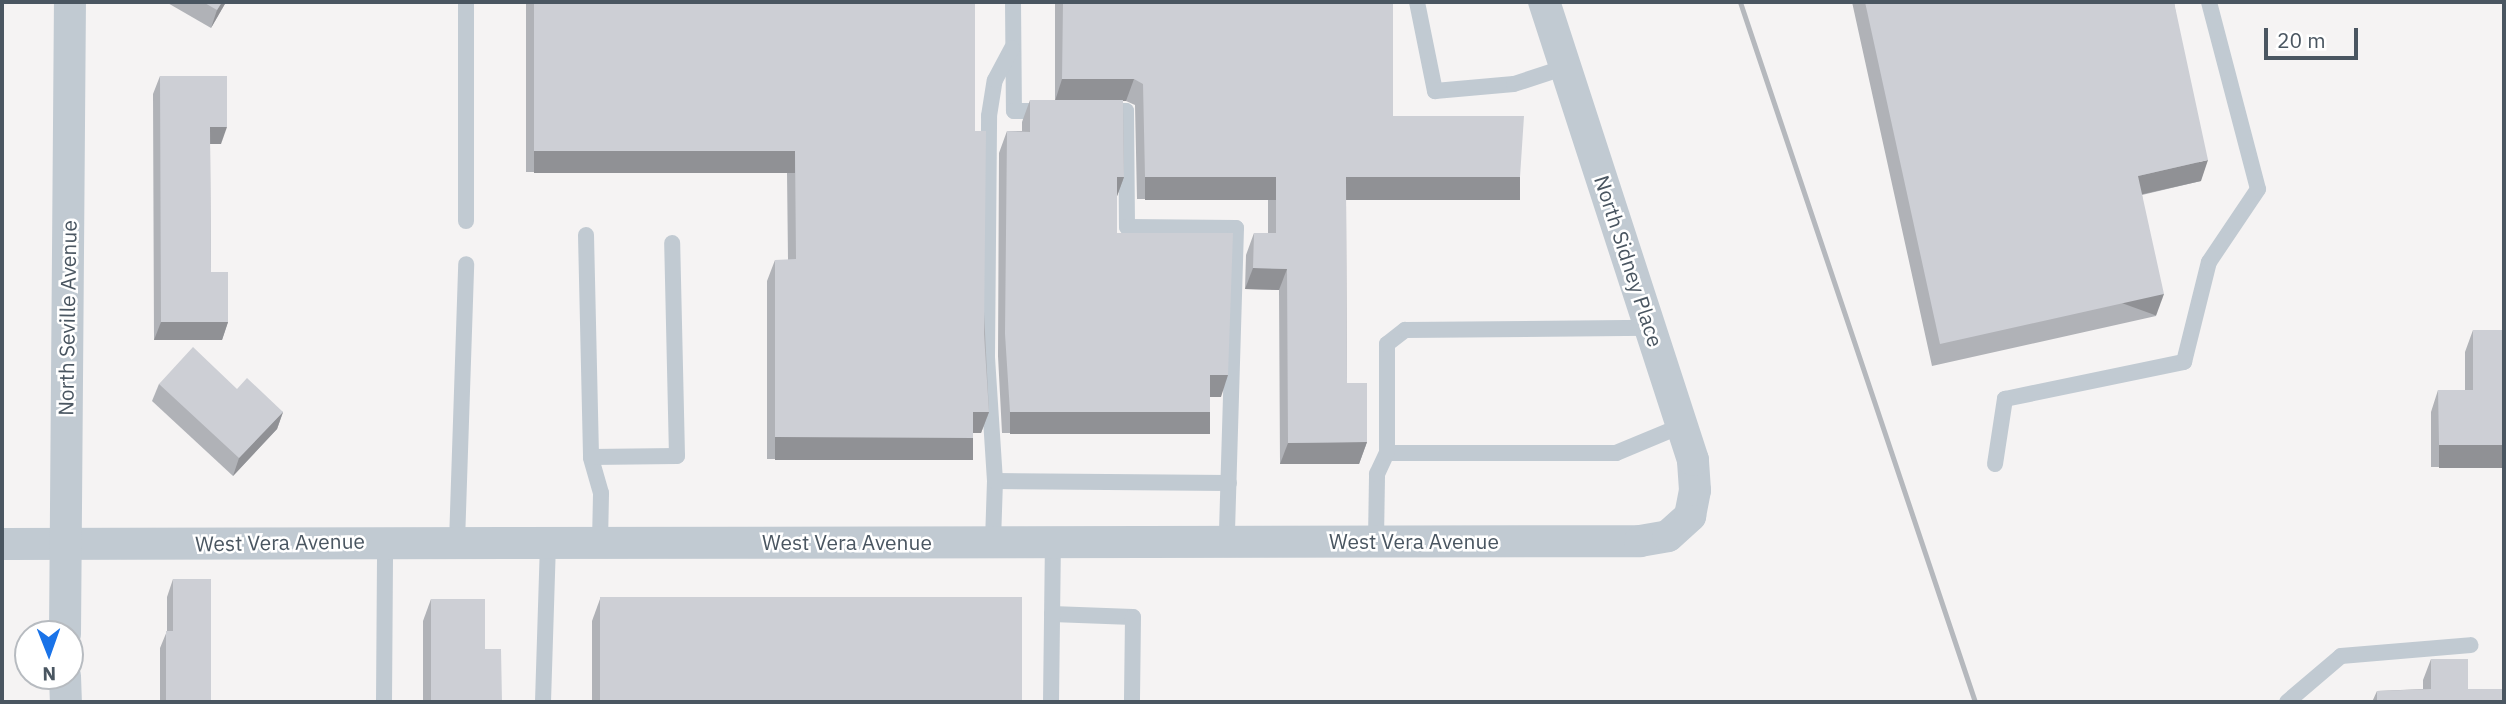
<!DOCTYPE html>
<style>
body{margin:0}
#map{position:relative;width:2506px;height:704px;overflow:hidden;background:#f5f3f3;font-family:"IBM Plex Sans",sans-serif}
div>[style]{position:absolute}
.service>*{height:16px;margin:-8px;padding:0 8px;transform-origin:8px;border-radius:8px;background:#c1cad2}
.minor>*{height:32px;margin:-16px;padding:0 16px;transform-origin:16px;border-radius:16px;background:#c1cad2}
.rail>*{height:5px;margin:-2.5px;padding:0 2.5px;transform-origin:2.5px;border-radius:2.5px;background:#b5b8bd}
.wall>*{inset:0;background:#b0b2b7}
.shaded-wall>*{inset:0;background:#909195;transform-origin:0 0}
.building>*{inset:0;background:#cdcfd5;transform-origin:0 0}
span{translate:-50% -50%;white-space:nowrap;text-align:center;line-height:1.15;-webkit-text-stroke:5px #fff;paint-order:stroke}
.street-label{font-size:21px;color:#4a5661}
.frame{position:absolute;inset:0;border:4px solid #4a5661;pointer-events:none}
.north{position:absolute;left:14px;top:620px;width:70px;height:70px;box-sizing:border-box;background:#fff;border:2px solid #b7bbc0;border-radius:50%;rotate:179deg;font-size:19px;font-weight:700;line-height:28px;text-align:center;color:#4a5661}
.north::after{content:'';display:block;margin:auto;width:24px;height:32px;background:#1a73e8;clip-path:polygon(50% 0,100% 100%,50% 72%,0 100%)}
.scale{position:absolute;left:2264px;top:28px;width:94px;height:32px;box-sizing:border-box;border:4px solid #4a5661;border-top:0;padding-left:9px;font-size:21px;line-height:24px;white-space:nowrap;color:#4a5661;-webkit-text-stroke:5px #fff;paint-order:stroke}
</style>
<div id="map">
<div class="service">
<i style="left:466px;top:2px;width:219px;rotate:90deg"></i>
<i style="left:1013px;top:2px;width:109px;rotate:89.5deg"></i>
<i style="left:1014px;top:111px;width:34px"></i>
<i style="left:1417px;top:2px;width:91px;rotate:78.6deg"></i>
<i style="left:1435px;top:91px;width:79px;rotate:-5.1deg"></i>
<i style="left:1514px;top:84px;width:55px;rotate:-18.1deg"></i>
<i style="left:1102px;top:111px;width:24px"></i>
<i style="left:1126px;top:111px;width:116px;rotate:89.5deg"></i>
<i style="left:1127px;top:227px;width:109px;rotate:0.5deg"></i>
<i style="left:1236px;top:228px;width:312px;rotate:91.7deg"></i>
<i style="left:586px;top:235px;width:222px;rotate:88.7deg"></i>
<i style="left:1387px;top:453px;width:229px"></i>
<i style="left:1616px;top:453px;width:70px;rotate:-22.6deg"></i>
<i style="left:1995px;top:464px;width:66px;rotate:-81.3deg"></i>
<i style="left:2005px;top:399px;width:183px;rotate:-11.7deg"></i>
<i style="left:2184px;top:362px;width:103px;rotate:-76deg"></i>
<i style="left:2209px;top:262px;width:88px;rotate:-56.1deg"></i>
<i style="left:2258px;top:189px;width:193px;rotate:-104.7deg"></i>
<i style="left:995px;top:481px;width:234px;rotate:0.5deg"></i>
<i style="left:1376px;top:540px;width:66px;rotate:-89.1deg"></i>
<i style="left:1377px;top:474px;width:23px;rotate:-65deg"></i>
<i style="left:1387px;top:453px;width:109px;rotate:-90deg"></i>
<i style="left:1387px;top:344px;width:23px;rotate:-38deg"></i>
<i style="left:1405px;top:330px;width:246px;rotate:-0.5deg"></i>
<i style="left:993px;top:541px;width:60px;rotate:-88.1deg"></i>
<i style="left:995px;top:481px;width:125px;rotate:-93.7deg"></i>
<i style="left:987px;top:356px;width:240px;rotate:-89.5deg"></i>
<i style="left:989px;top:116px;width:36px;rotate:-81deg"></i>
<i style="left:995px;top:80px;width:36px;rotate:-62deg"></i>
<i style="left:457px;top:542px;width:278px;rotate:-88.1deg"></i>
<i style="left:600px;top:542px;width:49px;rotate:-88.8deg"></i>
<i style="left:601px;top:493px;width:37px;rotate:-106deg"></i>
<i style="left:591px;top:457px;width:86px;rotate:-0.7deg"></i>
<i style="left:677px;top:456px;width:213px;rotate:-91.3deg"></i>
<i style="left:1052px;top:614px;width:81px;rotate:2.1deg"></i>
<i style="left:1133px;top:617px;width:85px;rotate:90.7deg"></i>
<i style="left:384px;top:702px;width:161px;rotate:-89.6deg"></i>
<i style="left:543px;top:702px;width:160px;rotate:-88.2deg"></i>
<i style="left:1051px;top:702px;width:162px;rotate:-89.3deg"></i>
<i style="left:2287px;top:702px;width:71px;rotate:-40.4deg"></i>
<i style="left:2341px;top:656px;width:130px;rotate:-4.8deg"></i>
</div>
<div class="minor">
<i style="left:2px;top:544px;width:1638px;rotate:-0.1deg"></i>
<i style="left:1640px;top:541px;width:28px;rotate:-10deg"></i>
<i style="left:1668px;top:536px;width:30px;rotate:-42deg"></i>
<i style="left:1690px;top:516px;width:26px;rotate:-79deg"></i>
<i style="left:1695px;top:490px;width:30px;rotate:-94deg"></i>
<i style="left:1693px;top:460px;width:482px;rotate:-108deg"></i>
<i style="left:65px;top:634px;width:632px;rotate:-89.55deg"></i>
<i style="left:65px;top:676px;width:26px;rotate:88deg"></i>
</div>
<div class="rail">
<i style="left:1740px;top:2px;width:738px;rotate:71.44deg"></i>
</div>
<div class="wall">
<i style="clip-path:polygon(166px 2px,226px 2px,211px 28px)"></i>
<i style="clip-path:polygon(526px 2px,975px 2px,975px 131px,989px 412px,981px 433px,973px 433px,965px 459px,767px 459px,767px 281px,775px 260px,788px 260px,787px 173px,526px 172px)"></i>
<i style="clip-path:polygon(1055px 2px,1393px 2px,1393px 116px,1512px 199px,1346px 199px,1347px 383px,1367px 442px,1359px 464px,1280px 464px,1279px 290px,1245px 289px,1246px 255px,1254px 233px,1268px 233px,1268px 199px,1137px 199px,1135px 105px,1126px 101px,1123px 101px,1124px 177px,1117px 196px,1117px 233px,1221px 397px,1210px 397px,1210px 412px,1202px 433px,1002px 433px,998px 356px,999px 153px,1007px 131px,1022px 131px,1022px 122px,1030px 100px,1055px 100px)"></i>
<i style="clip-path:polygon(1852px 2px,2174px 2px,2201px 181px,2142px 195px,2156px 316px,1932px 366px)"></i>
<i style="clip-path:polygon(160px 76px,221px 144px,210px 144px,211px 272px,228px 322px,222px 340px,154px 340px,153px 94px)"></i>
<i style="clip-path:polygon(2473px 330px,2504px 330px,2504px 467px,2431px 467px,2431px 412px,2438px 390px,2465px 390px,2465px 352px)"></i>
<i style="clip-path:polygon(159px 384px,237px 389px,283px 412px,277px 429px,233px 476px,152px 401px)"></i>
<i style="clip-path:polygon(173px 579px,211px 702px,160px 702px,160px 648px,167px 631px,167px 597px)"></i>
<i style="clip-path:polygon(431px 599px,485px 649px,502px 702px,423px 702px,423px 621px)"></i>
<i style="clip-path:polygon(600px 599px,1022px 702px,592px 702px,592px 621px)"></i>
<i style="clip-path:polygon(2431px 659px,2468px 689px,2504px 702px,2372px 702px,2377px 691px,2423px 689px,2423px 680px)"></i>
</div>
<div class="shaded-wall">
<i style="clip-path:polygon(222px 2px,226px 2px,211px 28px,217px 10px)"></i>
<i style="clip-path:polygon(1062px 79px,1134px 79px,1126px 101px,1055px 101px)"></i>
<i style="clip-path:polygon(210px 127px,227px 127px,221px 144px,203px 144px)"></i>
<i style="left:534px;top:151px;width:261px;height:22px"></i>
<i style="clip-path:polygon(2208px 160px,2201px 181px,2130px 197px,2138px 176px)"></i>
<i style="clip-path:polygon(1117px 177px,1124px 177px,1116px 199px)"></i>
<i style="left:1145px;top:177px;width:131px;height:23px"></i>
<i style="left:1346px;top:177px;width:174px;height:23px"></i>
<i style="clip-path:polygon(1253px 268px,1287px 269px,1279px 290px,1245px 289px)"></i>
<i style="left:2164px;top:294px;width:23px;height:230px;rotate:110deg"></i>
<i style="clip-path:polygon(161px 322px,228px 322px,222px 340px,154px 340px)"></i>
<i style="clip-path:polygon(1210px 375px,1228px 375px,1221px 397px,1202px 397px)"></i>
<i style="clip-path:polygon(283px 412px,277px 429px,233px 476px,239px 458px)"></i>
<i style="clip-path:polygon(973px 412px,989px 412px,981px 433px,965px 433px)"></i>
<i style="left:1010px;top:412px;width:200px;height:22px"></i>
<i style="left:775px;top:437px;width:198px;height:23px"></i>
<i style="clip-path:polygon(1367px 442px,1359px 464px,1280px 464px,1288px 443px)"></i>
<i style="left:2439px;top:445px;width:65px;height:23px"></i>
</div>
<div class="building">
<i style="clip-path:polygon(203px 2px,222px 2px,217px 10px)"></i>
<i style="clip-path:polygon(534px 2px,975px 2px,975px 131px,986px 131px,984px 334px,989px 412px,973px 412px,973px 438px,775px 437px,775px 260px,796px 259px,795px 151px,534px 151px)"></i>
<i style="clip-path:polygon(1063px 2px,1393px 2px,1393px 116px,1524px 116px,1520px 177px,1346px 177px,1347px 383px,1367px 383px,1367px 442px,1288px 443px,1287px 269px,1253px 268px,1254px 233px,1276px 233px,1276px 177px,1145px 177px,1143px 84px,1134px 79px,1062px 79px)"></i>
<i style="clip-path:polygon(1865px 2px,2174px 2px,2208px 160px,2138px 176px,2164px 294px,1940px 344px)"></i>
<i style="clip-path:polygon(160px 76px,227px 76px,227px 127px,210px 127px,211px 272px,228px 272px,228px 322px,161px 322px)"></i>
<i style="clip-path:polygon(1030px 100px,1123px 100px,1124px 177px,1117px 177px,1117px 233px,1233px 233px,1228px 375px,1210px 375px,1210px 412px,1010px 412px,1005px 334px,1007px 131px,1030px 132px)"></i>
<i style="clip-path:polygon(2473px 330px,2504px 330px,2504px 445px,2439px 445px,2438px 390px,2473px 390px)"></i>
<i style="clip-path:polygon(193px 347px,237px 389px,247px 378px,283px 412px,239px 458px,159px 384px)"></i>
<i style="clip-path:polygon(173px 579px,211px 579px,211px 702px,166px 702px,166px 631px,173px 631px)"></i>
<i style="left:1022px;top:597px;width:105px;height:422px;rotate:90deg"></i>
<i style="clip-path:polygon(431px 599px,485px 599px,485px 649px,501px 649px,502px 702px,431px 702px)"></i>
<i style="clip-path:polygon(2431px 659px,2468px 659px,2468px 689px,2504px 689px,2504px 702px,2377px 702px,2377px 691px,2431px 689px)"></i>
</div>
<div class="street-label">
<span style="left:1629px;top:261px;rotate:72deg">North Sidney Place</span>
<span style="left:67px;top:318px;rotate:-89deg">North Seville Avenue</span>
<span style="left:1414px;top:541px">West Vera Avenue</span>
<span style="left:280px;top:542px;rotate:-1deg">West Vera Avenue</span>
<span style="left:847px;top:542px">West Vera Avenue</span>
</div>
<div class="frame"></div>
<div class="north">N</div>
<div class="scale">20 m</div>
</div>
